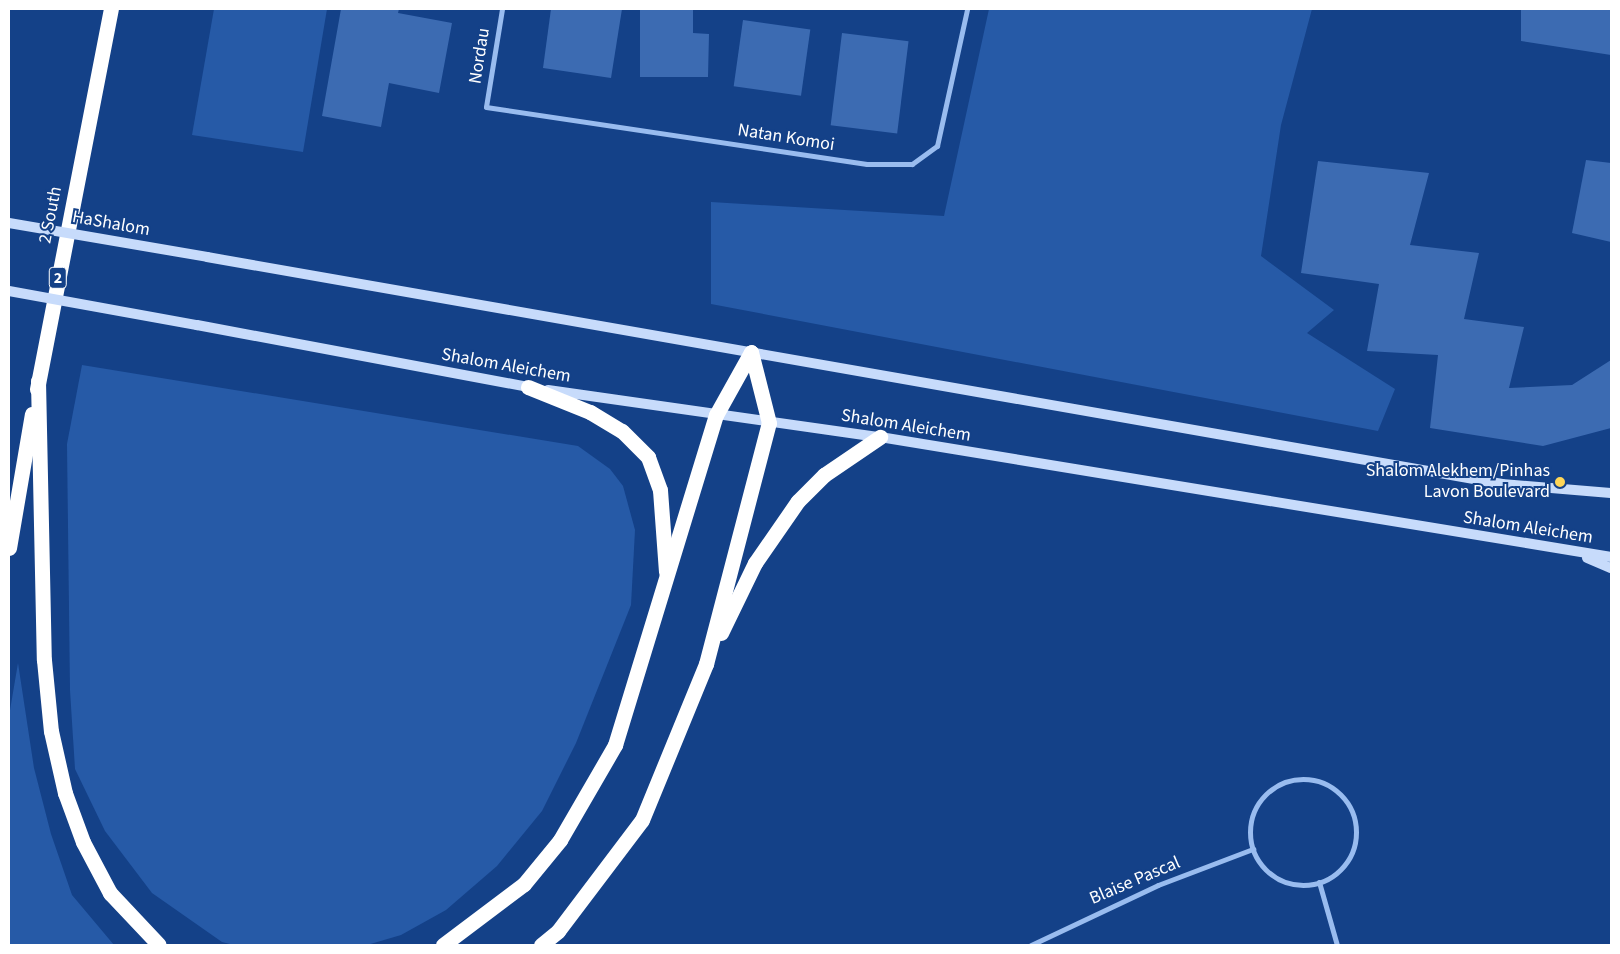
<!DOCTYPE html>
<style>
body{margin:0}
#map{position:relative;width:1620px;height:954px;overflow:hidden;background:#144188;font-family:"Source Sans 3",sans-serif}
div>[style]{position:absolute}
.green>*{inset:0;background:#265aa7}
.building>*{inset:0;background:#3c6bb2;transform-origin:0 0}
.street>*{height:5px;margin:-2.5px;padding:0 2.5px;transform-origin:2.5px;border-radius:2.5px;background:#99bcef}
.street>.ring{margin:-2.5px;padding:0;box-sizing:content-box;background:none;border:5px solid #99bcef;border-radius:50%}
.secondary>*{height:10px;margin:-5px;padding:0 5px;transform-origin:5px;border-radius:5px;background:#c7dbfb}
.highway>*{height:15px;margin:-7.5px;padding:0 7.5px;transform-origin:7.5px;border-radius:7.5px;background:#fff}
.secondary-bridge>*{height:10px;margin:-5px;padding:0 5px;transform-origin:5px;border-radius:5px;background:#c7dbfb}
.dots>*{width:14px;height:14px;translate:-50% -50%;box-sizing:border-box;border:2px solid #144188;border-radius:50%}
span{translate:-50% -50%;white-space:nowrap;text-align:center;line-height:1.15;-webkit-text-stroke:4px #144188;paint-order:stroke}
.shield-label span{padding:1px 4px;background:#144188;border:1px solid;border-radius:4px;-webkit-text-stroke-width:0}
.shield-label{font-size:16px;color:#fff;font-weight:700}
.street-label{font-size:18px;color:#fff}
.poi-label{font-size:18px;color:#fff}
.right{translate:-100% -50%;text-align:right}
.frame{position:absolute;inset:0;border:10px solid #fff;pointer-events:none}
</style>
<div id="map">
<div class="green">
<i style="clip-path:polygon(214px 9px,327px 9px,303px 152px,192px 135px)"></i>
<i style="clip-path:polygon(989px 9px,1312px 9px,1281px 125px,1261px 256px,1334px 310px,1307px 333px,1395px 389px,1378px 431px,711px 304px,711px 202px,944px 216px)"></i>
<i style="clip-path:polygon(82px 365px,578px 446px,610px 469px,623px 486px,635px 530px,631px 605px,576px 743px,542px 811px,497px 866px,446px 910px,401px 935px,367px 945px,234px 945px,222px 942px,152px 893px,105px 831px,75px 769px,70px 690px,67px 444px)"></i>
<i style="clip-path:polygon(18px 663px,34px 768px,51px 834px,72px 895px,114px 945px,9px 945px,9px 716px)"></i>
</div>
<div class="building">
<i style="clip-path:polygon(341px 9px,399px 9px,398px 13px,452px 23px,439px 93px,389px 83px,381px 127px,322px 116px)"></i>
<i style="clip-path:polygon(551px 9px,622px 9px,611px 78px,543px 68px)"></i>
<i style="clip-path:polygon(640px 9px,693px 9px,693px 33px,709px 34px,708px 77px,640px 77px)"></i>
<i style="clip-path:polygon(1521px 9px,1611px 9px,1611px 55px,1521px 41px)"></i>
<i style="left:743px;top:20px;width:68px;height:67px;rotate:8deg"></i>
<i style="left:842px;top:33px;width:67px;height:93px;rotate:7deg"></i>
<i style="clip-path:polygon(1586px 160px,1611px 163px,1611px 242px,1572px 233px)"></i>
<i style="clip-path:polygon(1318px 161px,1429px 173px,1410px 245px,1479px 253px,1464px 319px,1524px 327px,1509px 388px,1572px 385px,1611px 360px,1611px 428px,1543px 446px,1430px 428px,1438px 355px,1367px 351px,1379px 284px,1301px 273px)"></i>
</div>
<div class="street">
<i style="left:502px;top:9px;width:99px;rotate:99.3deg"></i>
<i style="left:486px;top:107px;width:385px;rotate:8.5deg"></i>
<i style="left:867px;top:164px;width:45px"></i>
<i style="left:912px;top:164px;width:31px;rotate:-36deg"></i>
<i style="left:937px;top:146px;width:140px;rotate:-77.6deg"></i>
<i class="ring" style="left:1250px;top:779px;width:101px;height:101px"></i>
<i style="left:1319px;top:882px;width:66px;rotate:74.1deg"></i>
<i style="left:1031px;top:945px;width:140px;rotate:-25.3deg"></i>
<i style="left:1158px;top:885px;width:102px;rotate:-20.8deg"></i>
</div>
<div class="secondary">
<i style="left:207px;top:257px;width:1315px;rotate:9.94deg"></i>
<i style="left:1502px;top:484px;width:109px;rotate:4.7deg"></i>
<i style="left:197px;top:325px;width:343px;rotate:10.6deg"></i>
<i style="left:548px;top:390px;width:335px;rotate:8.1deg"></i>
<i style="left:880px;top:437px;width:741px;rotate:9.32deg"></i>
<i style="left:1587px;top:558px;width:26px;rotate:23deg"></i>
</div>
<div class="highway">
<i style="left:38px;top:381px;width:279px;rotate:88.8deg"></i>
<i style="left:44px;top:660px;width:71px;rotate:84.4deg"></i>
<i style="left:51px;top:731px;width:64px;rotate:77.3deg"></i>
<i style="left:65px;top:793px;width:52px;rotate:69.8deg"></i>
<i style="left:83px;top:842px;width:58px;rotate:62.1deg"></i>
<i style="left:110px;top:893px;width:71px;rotate:46.7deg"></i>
<i style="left:528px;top:387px;width:67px;rotate:22deg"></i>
<i style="left:590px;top:412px;width:37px;rotate:31deg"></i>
<i style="left:622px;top:431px;width:37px;rotate:45deg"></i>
<i style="left:648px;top:457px;width:35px;rotate:70deg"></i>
<i style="left:660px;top:490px;width:82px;rotate:85.8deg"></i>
<i style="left:37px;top:389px;width:387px;rotate:-79deg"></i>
<i style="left:9px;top:548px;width:136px;rotate:-80.3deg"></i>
<i style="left:721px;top:633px;width:78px;rotate:-64.1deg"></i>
<i style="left:755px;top:563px;width:75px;rotate:-55.3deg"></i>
<i style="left:798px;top:501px;width:37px;rotate:-45deg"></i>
<i style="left:824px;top:475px;width:68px;rotate:-34.2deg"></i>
<i style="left:443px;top:945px;width:101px;rotate:-37deg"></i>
<i style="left:524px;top:884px;width:57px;rotate:-50.7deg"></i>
<i style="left:560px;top:840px;width:110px;rotate:-59.9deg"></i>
<i style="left:615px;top:745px;width:345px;rotate:-73deg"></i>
<i style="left:716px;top:415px;width:72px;rotate:-60.9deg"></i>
<i style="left:541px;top:945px;width:22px;rotate:-39deg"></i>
<i style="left:558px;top:931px;width:139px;rotate:-52.9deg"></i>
<i style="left:642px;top:820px;width:169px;rotate:-67.7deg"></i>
<i style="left:706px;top:664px;width:249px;rotate:-75.4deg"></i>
<i style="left:769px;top:423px;width:73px;rotate:-104.2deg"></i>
</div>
<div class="secondary-bridge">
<i style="left:9px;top:223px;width:201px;rotate:9.7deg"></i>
<i style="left:9px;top:291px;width:191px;rotate:10.3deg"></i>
</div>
<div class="dots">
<i style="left:1560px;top:482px;background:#ffd657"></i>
</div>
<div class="shield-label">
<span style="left:58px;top:278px">2</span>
</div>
<div class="street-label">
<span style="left:480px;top:56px;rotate:-81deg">Nordau</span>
<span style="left:786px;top:138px;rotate:9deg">Natan Komoi</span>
<span style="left:51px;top:215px;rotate:-79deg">2 South</span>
<span style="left:111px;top:224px;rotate:10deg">HaShalom</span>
<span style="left:506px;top:366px;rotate:10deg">Shalom Aleichem</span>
<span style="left:906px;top:426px;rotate:9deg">Shalom Aleichem</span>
<span style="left:1528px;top:528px;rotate:9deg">Shalom Aleichem</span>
<span style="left:1135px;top:881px;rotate:-23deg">Blaise Pascal</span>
</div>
<div class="poi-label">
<span class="right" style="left:1550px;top:482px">Shalom Alekhem/Pinhas<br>Lavon Boulevard</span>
</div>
<div class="frame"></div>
</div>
